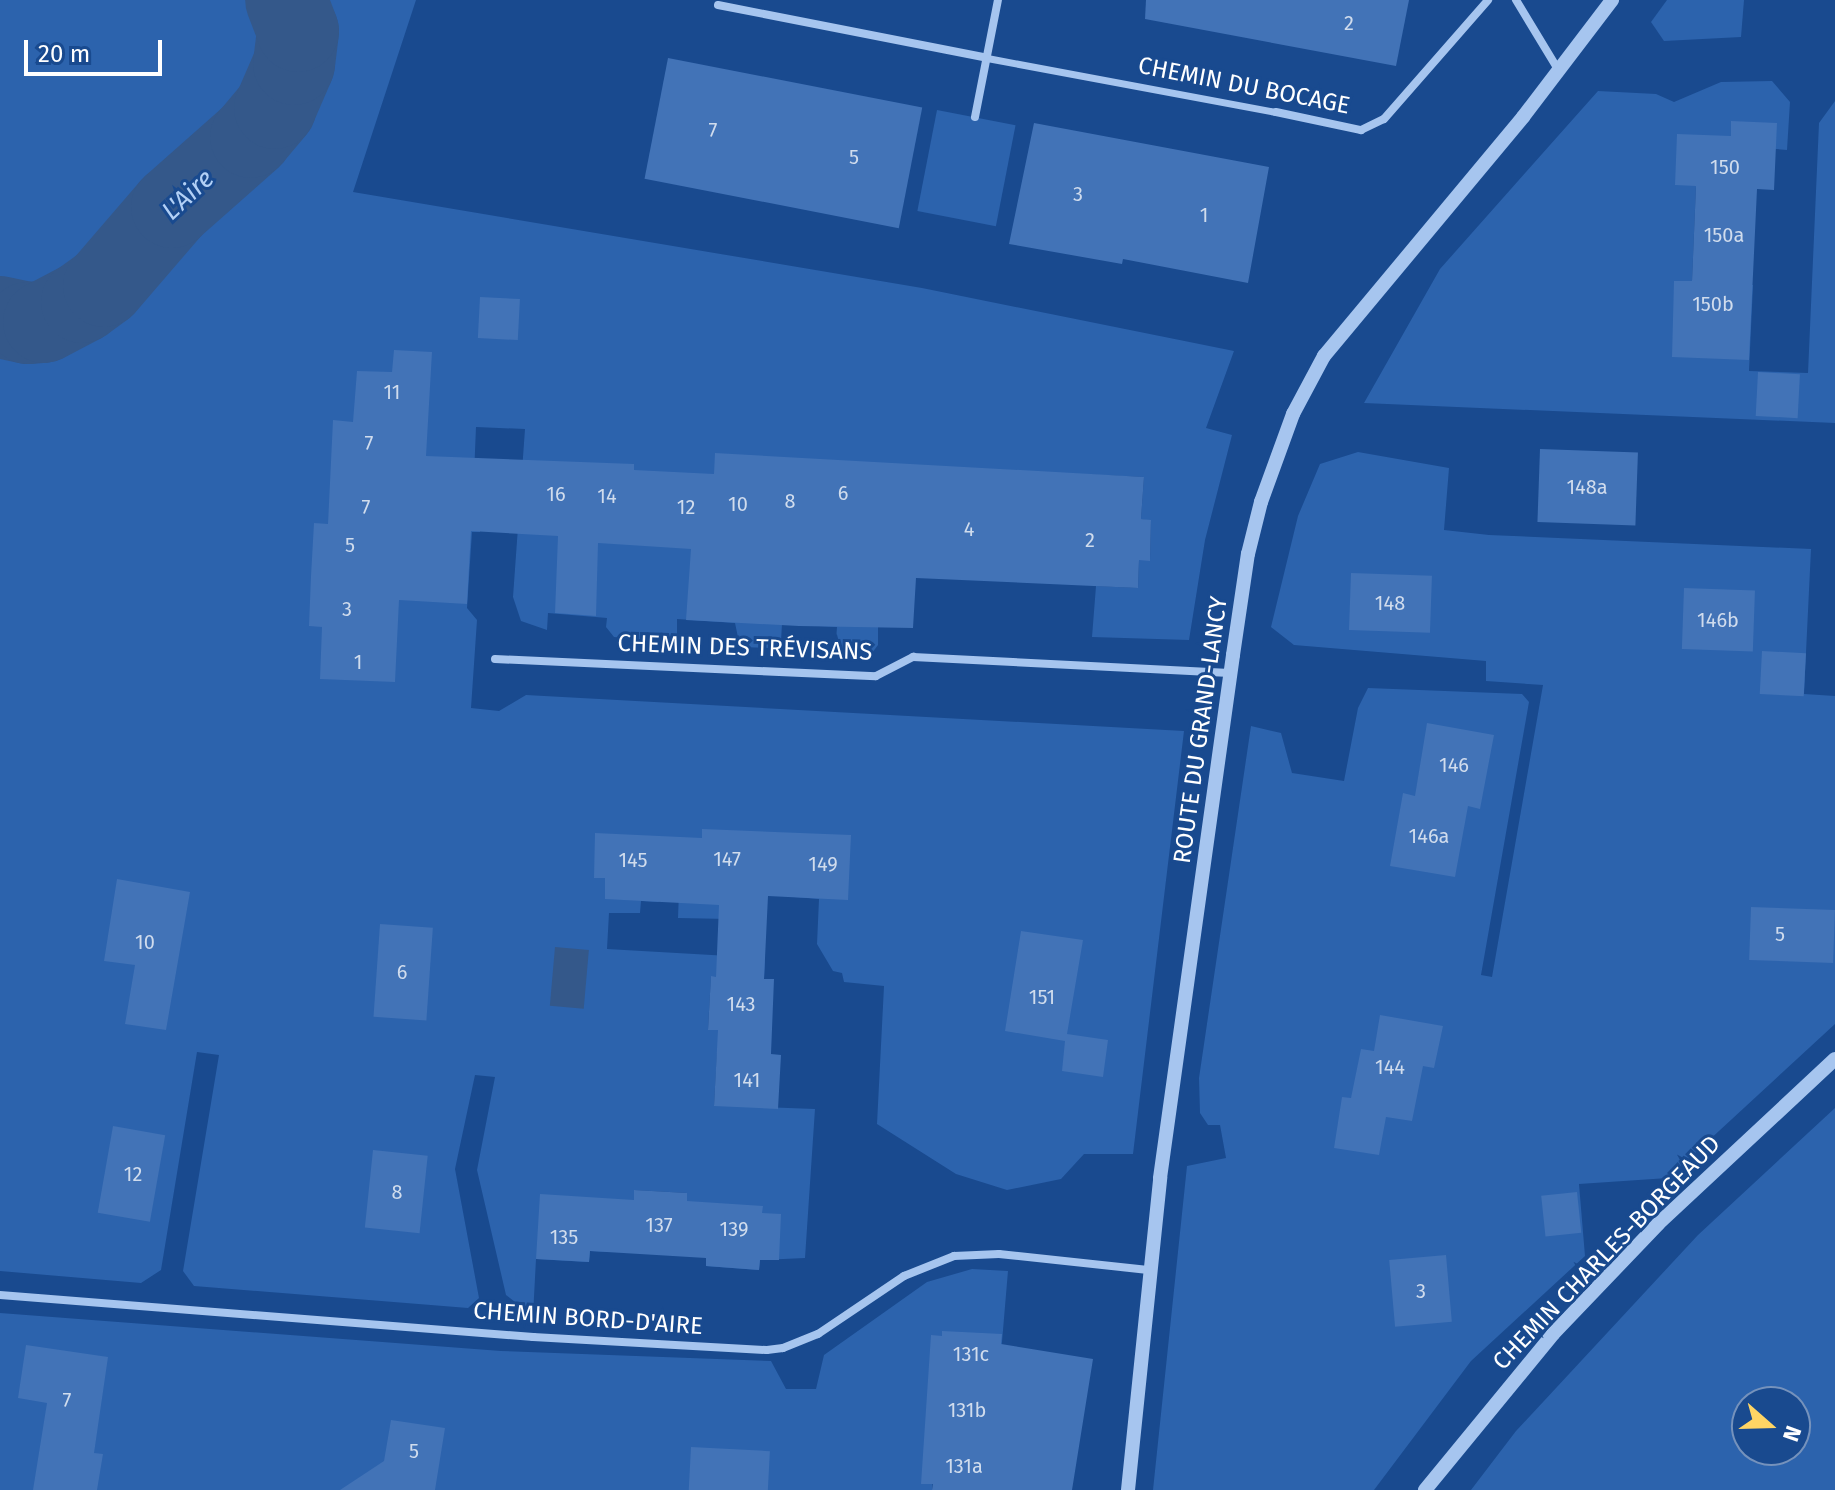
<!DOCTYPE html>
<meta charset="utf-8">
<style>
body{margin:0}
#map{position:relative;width:1835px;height:1490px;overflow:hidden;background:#194a8f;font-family:"Fira Sans",sans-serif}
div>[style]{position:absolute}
.green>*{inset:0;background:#2c63ad;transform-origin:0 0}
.water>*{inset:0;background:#34588a;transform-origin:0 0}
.river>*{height:82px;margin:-41px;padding:0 41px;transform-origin:41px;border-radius:41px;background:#34588a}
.building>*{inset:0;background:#4273b7;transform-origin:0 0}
.pedestrian>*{height:7px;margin:-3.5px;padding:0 3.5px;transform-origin:3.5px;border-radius:3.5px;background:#a6c5ef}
.minor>*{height:8px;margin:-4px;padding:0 4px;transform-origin:4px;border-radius:4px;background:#a6c5ef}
.tertiary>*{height:14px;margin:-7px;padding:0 7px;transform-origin:7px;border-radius:7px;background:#a6c5ef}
span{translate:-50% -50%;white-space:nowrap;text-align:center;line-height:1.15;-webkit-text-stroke:6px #194a8f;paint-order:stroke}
.number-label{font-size:20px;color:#d0dced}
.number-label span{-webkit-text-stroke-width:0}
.street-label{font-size:24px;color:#fff}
.water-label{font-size:26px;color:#b2d0f6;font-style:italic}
.north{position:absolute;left:1731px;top:1386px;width:80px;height:80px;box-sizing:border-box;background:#194a8f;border:2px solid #7592bc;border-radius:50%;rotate:110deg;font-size:22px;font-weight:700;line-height:32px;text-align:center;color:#fff}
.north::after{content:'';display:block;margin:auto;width:28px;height:36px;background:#ffd564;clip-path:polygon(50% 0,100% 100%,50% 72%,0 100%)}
.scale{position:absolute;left:24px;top:40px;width:138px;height:36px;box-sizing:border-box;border:4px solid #fff;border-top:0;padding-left:10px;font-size:24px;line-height:28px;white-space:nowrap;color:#fff;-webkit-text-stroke:6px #194a8f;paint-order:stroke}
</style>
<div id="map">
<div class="green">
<i style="clip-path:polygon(0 0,416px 0,353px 192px,922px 288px,1234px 351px,1206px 428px,1232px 435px,1205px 540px,1189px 640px,1092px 637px,1096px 586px,1138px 588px,1139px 560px,1150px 560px,1151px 521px,1141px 519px,1144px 477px,922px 467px,878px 627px,878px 645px,872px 653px,843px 650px,836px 640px,837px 627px,782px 624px,781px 641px,772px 648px,740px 647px,735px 623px,677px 619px,677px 636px,669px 642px,614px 637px,606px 627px,607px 618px,548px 613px,547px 630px,521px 621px,513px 597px,525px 429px,476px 427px,473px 500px,481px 500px,480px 532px,472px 532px,467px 608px,477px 620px,471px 708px,499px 711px,526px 695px,1184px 731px,1133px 1154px,1084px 1154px,1061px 1179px,1007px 1190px,956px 1174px,877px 1124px,884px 986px,844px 982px,842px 973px,833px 971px,817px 944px,819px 899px,794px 897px,794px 888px,753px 885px,728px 919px,678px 918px,679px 891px,658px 902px,641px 901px,640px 913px,609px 913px,607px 949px,765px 958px,764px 979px,711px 977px,708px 1029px,724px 1030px,717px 1053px,714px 1105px,815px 1109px,805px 1258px,760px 1260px,759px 1270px,706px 1266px,708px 1206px,687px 1204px,687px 1193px,634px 1190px,634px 1206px,610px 1252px,590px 1251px,589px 1262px,536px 1259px,533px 1316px,506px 1295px,477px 1170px,495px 1077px,475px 1075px,455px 1169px,479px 1298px,468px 1308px,194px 1286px,183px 1271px,219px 1055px,197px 1052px,161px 1270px,141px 1283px,0 1271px)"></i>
<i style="clip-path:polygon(1667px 0,1744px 0,1741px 37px,1664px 41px,1651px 22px)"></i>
<i style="clip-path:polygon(1772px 81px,1790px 102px,1787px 150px,1776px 149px,1696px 186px,1692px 281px,1753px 285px,1749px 371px,1808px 373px,1819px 123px,1835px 101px,1835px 423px,1364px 403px,1440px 269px,1598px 91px,1656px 94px,1674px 102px,1721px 82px)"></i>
<i style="left:937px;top:110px;width:80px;height:103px;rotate:11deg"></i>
<i style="clip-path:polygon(1358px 452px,1449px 468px,1444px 530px,1489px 535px,1811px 549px,1804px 694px,1835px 696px,1835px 1024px,1668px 1178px,1579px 1184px,1585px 1256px,1471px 1361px,1374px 1490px,1153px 1490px,1187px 1166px,1226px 1158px,1220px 1125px,1208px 1125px,1200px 1113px,1199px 1078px,1251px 726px,1281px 733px,1292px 773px,1344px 781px,1358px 708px,1368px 688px,1522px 694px,1529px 702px,1481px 975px,1492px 977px,1543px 685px,1486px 681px,1486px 661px,1294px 645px,1271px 627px,1298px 516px,1320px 464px)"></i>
<i style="clip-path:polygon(evenodd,1835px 1108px,1835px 1490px,1471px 1490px,1516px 1431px,1698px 1235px,1835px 1108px,1747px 1402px,1795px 1402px,1795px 1450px,1747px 1450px,1747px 1402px)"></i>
<i style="clip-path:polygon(972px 1269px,1008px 1271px,998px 1389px,939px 1386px,932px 1490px,0 1490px,0 1313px,501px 1351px,771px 1361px,786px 1389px,816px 1389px,824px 1355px,927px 1282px)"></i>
</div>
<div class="water">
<i style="left:555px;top:947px;width:34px;height:59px;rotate:5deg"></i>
</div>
<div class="river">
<i style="left:0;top:317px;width:29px;rotate:12deg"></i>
<i style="left:28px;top:323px;width:16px;rotate:-4deg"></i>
<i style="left:44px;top:322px;width:43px;rotate:-27.8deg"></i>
<i style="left:82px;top:302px;width:27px;rotate:-36deg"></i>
<i style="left:104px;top:286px;width:104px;rotate:-49.3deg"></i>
<i style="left:172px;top:207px;width:106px;rotate:-41.5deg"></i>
<i style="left:251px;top:137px;width:38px;rotate:-50deg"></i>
<i style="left:275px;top:108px;width:48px;rotate:-66.6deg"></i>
<i style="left:294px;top:64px;width:33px;rotate:-83deg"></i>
<i style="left:298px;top:31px;width:33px;rotate:-111deg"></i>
</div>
<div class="building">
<i style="clip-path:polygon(1146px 0,1409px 0,1396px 66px,1145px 19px)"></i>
<i style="left:668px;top:58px;width:259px;height:123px;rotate:11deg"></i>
<i style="clip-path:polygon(1731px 121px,1777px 123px,1774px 190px,1757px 189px,1749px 360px,1672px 357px,1674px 281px,1692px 281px,1696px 186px,1675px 185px,1677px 134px,1731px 136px)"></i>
<i style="clip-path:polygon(1034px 123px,1269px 167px,1248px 283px,1123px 259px,1122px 264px,1009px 244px)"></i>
<i style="left:480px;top:297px;width:40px;height:41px;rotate:3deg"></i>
<i style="clip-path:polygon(394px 350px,432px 352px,426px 456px,634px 464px,634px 470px,714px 474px,715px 453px,1144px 477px,1141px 519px,1151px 520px,1150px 561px,1139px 560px,1138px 588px,916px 578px,913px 628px,799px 626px,686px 620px,691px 549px,598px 543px,596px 616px,555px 613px,558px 536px,471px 531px,467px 604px,399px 600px,395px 682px,320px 679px,322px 627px,309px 626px,311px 576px,314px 523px,328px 524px,333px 420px,353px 422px,357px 371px,392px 372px)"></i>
<i style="left:1758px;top:372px;width:42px;height:44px;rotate:3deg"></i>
<i style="left:1540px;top:449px;width:98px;height:73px;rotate:2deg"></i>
<i style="left:1351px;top:573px;width:81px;height:57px;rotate:2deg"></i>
<i style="left:1684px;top:588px;width:71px;height:61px;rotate:2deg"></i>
<i style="left:1762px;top:651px;width:44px;height:43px;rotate:3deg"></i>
<i style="clip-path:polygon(1427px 723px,1494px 735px,1480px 809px,1468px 806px,1455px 877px,1390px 866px,1403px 793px,1415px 796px)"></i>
<i style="clip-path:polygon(702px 829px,851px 835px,848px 900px,768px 896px,764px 979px,774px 979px,771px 1054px,781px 1055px,778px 1109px,714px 1106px,718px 1030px,708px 1030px,711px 976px,716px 977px,719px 905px,605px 899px,605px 878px,594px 878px,595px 833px,702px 838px)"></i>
<i style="clip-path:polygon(117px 879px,190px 892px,166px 1030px,125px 1024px,135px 965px,104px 961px)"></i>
<i style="left:1751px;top:907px;width:84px;height:53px;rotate:2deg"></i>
<i style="left:380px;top:924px;width:53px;height:93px;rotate:4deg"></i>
<i style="clip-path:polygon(1021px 931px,1083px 940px,1067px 1034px,1108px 1040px,1103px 1077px,1062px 1071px,1065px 1041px,1005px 1031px)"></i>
<i style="clip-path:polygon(1380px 1015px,1443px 1026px,1434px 1068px,1423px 1066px,1412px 1121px,1386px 1117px,1379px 1155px,1334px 1148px,1342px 1097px,1351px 1098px,1361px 1049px,1374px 1051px)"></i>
<i style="left:113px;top:1126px;width:53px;height:88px;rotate:10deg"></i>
<i style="left:373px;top:1150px;width:55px;height:78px;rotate:6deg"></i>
<i style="clip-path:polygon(634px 1190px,687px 1193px,687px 1201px,763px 1206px,762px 1213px,781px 1214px,779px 1260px,760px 1260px,759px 1270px,706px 1266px,706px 1258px,590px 1251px,589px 1262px,536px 1259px,540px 1194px,634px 1200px)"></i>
<i style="left:1577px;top:1192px;width:41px;height:36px;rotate:84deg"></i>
<i style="left:1446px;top:1255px;width:67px;height:57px;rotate:85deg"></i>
<i style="clip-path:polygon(942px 1331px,1002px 1334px,1001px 1344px,1093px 1359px,1072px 1490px,932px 1490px,933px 1484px,921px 1484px,931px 1335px,942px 1336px)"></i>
<i style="clip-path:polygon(26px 1345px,108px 1357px,94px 1453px,103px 1454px,97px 1490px,33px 1490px,47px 1403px,18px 1398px)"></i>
<i style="clip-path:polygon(391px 1420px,445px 1428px,435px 1490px,340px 1490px,384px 1461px)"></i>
<i style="left:691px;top:1447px;width:79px;height:43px;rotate:3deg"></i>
</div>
<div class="pedestrian">
<i style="left:987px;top:58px;width:294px;rotate:10.6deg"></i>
</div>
<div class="minor">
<i style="left:1516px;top:0;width:83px;rotate:58.8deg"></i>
<i style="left:718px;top:5px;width:274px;rotate:11.1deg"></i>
<i style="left:1276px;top:112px;width:87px;rotate:12deg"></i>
<i style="left:1361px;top:130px;width:25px;rotate:-26deg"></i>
<i style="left:1384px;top:119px;width:158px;rotate:-48.8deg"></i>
<i style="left:975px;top:117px;width:119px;rotate:-78.9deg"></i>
<i style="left:495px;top:659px;width:381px;rotate:2.6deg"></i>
<i style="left:876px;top:676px;width:42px;rotate:-27.2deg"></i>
<i style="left:913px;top:657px;width:317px;rotate:2.9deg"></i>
<i style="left:0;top:1295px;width:535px;rotate:4.51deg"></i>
<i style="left:533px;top:1337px;width:234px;rotate:3.2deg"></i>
<i style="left:767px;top:1350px;width:16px;rotate:-7deg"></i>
<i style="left:783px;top:1348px;width:38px;rotate:-22deg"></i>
<i style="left:818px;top:1334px;width:104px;rotate:-34deg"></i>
<i style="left:904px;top:1276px;width:54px;rotate:-21.8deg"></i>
<i style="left:954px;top:1256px;width:45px;rotate:-2.5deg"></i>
<i style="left:999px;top:1254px;width:150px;rotate:6.1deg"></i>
</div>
<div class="tertiary">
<i style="left:1128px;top:1490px;width:314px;rotate:-84.1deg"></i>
<i style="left:1160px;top:1178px;width:528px;rotate:-82.05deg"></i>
<i style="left:1233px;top:655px;width:102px;rotate:-81.6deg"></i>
<i style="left:1248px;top:554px;width:54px;rotate:-76deg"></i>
<i style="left:1261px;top:502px;width:94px;rotate:-70deg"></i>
<i style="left:1293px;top:414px;width:66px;rotate:-61.9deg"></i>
<i style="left:1324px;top:356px;width:311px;rotate:-50.2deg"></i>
<i style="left:1523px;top:117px;width:147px;rotate:-52.7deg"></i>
<i style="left:1425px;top:1490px;width:202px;rotate:-50.6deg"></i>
<i style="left:1553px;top:1334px;width:152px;rotate:-46.3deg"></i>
<i style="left:1658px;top:1224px;width:242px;rotate:-43deg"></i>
</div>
<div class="number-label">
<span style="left:1349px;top:23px">2</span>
<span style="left:713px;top:130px">7</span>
<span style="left:854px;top:157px">5</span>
<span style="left:1725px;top:167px">150</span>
<span style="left:1078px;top:194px">3</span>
<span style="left:1204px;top:215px">1</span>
<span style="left:1724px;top:235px">150a</span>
<span style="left:1713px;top:304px">150b</span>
<span style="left:392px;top:392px">11</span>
<span style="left:369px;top:443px">7</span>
<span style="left:1587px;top:487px">148a</span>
<span style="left:843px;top:493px">6</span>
<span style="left:556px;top:494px">16</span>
<span style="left:607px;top:496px">14</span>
<span style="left:790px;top:501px">8</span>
<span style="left:738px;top:504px">10</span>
<span style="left:366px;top:507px">7</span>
<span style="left:686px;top:507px">12</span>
<span style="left:969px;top:529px">4</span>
<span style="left:1090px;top:540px">2</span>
<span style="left:350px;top:545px">5</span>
<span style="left:1390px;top:603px">148</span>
<span style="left:347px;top:609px">3</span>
<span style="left:1718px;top:620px">146b</span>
<span style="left:358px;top:662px">1</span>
<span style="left:1454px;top:765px">146</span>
<span style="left:1429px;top:836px">146a</span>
<span style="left:727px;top:859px">147</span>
<span style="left:633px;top:860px">145</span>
<span style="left:823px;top:864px">149</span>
<span style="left:1780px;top:934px">5</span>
<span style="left:145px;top:942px">10</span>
<span style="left:402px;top:972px">6</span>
<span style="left:1042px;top:997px">151</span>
<span style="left:741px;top:1004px">143</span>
<span style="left:1390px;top:1067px">144</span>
<span style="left:747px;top:1080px">141</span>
<span style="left:133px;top:1174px">12</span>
<span style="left:397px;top:1192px">8</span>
<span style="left:659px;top:1225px">137</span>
<span style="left:734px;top:1229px">139</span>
<span style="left:564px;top:1237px">135</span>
<span style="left:1421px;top:1291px">3</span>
<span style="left:971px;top:1354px">131c</span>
<span style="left:67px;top:1400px">7</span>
<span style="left:967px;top:1410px">131b</span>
<span style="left:414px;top:1451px">5</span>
<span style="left:964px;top:1466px">131a</span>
</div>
<div class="street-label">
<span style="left:1244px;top:86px;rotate:11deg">CHEMIN DU BOCAGE</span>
<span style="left:745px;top:648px;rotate:2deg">CHEMIN DES TRÉVISANS</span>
<span style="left:1201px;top:730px;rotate:-82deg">ROUTE DU GRAND-LANCY</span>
<span style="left:1607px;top:1253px;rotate:-46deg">CHEMIN CHARLES-BORGEAUD</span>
<span style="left:588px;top:1319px;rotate:4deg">CHEMIN BORD-D'AIRE</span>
</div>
<div class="water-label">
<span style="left:188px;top:195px;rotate:-43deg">L'Aire</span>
</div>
<div class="north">N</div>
<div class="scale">20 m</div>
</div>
